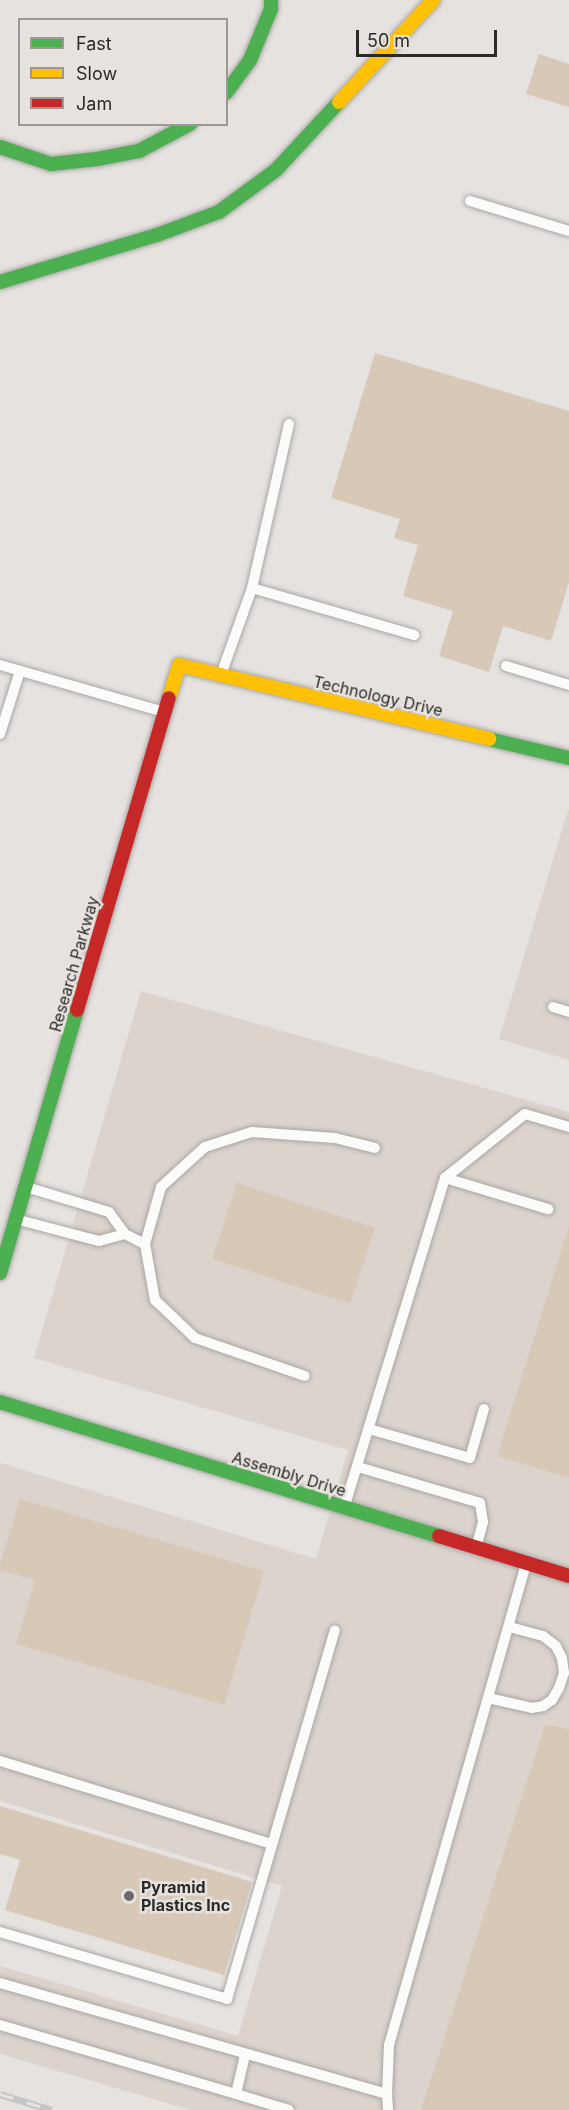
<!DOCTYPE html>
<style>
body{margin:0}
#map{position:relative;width:569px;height:2110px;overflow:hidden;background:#e5e2df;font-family:Inter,sans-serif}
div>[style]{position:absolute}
.built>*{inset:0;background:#dbd3cc}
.building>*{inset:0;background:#d7c8b8;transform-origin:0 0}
.roads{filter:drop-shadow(0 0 2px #a9a7a5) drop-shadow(0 0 2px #a9a7a5)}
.lane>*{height:10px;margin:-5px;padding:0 5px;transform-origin:5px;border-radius:5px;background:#fbfbfa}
.fast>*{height:14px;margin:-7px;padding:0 7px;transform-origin:7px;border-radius:7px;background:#4caf50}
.slow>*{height:14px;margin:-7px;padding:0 7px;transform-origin:7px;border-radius:7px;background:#ffc107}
.jam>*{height:14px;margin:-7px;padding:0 7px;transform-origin:7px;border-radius:7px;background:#c62828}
.rail>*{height:7px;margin-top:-3.5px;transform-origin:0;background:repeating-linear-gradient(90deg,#e7e2dd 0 14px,#c6c5c5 0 28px);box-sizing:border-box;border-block:2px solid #c6c5c5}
.dots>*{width:16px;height:16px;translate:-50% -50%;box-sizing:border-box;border:3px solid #e7e2dd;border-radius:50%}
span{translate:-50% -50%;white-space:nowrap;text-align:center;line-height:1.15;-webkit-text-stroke:5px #e7e2dd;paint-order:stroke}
.street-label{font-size:16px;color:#2c2a29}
.poi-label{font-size:16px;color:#2c2a29;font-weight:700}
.left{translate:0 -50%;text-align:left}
.legend{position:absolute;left:18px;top:18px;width:210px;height:108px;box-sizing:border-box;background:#e7e2dd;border:2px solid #9c9895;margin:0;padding:8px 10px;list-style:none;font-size:18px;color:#2c2a29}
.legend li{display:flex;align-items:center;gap:12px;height:30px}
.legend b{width:30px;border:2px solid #9c9895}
.scale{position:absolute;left:356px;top:30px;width:141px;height:27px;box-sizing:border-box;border:3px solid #2c2a29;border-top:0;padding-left:8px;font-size:18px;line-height:21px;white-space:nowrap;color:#2c2a29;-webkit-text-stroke:4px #e7e2dd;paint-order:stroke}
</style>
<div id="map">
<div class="built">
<i style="clip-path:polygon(568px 810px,569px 811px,569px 1060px,499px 1039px)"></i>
<i style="clip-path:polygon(141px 991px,569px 1112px,569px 2110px,191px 2110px,0 2054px,0 1966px,238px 2036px,282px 1886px,0 1801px,0 1463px,316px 1559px,348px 1450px,34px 1358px)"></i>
</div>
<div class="building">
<i style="clip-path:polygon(539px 54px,569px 64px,569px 107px,526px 94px)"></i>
<i style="clip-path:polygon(375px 353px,569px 411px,569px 582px,551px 641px,503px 626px,489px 672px,439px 656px,453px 611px,403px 596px,418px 545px,394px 538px,400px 519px,331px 498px)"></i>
<i style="left:237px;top:1183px;width:145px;height:80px;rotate:18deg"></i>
<i style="clip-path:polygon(569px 1226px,569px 1478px,497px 1456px)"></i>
<i style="clip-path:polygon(20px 1499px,264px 1571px,224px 1705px,16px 1644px,35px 1580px,0 1570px,0 1565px)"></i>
<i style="clip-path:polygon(545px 1725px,569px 1729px,569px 2110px,421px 2110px)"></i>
<i style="clip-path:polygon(0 1806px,252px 1882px,224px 1975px,5px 1910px,20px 1860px,0 1854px)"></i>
</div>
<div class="roads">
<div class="lane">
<i style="left:470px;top:201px;width:103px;rotate:16.9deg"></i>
<i style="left:289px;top:424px;width:168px;rotate:102.7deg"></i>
<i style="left:252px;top:588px;width:169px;rotate:16.2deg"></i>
<i style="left:0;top:665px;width:171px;rotate:16deg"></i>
<i style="left:506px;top:666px;width:66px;rotate:16.8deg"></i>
<i style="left:222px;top:672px;width:89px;rotate:-70.3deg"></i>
<i style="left:0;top:734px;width:66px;rotate:-72.4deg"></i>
<i style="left:553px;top:1007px;width:17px;rotate:17deg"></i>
<i style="left:445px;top:1178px;width:102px;rotate:-38.7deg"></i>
<i style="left:525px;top:1114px;width:46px;rotate:16.5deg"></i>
<i style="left:19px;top:1220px;width:83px;rotate:14.7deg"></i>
<i style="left:99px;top:1241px;width:27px;rotate:-15deg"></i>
<i style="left:125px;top:1234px;width:27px;rotate:-126deg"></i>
<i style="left:109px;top:1212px;width:87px;rotate:-163.2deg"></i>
<i style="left:125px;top:1234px;width:22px;rotate:27deg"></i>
<i style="left:145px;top:1244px;width:57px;rotate:79.9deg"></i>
<i style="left:155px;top:1300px;width:55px;rotate:43.5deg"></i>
<i style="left:195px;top:1338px;width:116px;rotate:19.1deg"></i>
<i style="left:145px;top:1244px;width:59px;rotate:-74.3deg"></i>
<i style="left:161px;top:1187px;width:59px;rotate:-42.3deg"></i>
<i style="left:205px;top:1147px;width:49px;rotate:-17.7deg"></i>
<i style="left:252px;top:1132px;width:83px;rotate:4.1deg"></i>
<i style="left:335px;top:1138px;width:41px;rotate:14deg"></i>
<i style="left:369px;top:1429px;width:105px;rotate:16deg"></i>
<i style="left:470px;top:1458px;width:51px;rotate:-74.1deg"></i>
<i style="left:358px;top:1467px;width:127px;rotate:16.4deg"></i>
<i style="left:480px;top:1503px;width:19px;rotate:81deg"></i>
<i style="left:483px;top:1522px;width:24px;rotate:105deg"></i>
<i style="left:345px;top:1505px;width:342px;rotate:-73deg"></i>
<i style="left:445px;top:1178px;width:108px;rotate:16.8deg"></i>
<i style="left:488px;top:1698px;width:45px;rotate:12.8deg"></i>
<i style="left:532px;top:1708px;width:11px;rotate:-10deg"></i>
<i style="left:543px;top:1706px;width:11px;rotate:-34deg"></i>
<i style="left:552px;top:1700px;width:14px;rotate:-60deg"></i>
<i style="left:559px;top:1688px;width:16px;rotate:-72deg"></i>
<i style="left:564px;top:1673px;width:15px;rotate:-98deg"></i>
<i style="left:562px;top:1658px;width:13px;rotate:-117deg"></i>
<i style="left:556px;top:1646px;width:16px;rotate:-142deg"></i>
<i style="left:543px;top:1636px;width:35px;rotate:-165deg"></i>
<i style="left:0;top:1761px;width:284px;rotate:17deg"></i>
<i style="left:0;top:1932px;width:237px;rotate:16.4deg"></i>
<i style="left:227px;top:1999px;width:384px;rotate:-73.7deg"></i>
<i style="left:0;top:1983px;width:403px;rotate:16deg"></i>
<i style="left:387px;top:2094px;width:49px;rotate:-87.7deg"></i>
<i style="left:389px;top:2045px;width:500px;rotate:-74.1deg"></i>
<i style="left:0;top:2025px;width:246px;rotate:16.3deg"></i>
<i style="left:245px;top:2055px;width:40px;rotate:103deg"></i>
<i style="left:236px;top:2094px;width:55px;rotate:16.8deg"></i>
<i style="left:387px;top:2094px;width:16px;rotate:86deg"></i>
</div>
<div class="fast">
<i style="left:226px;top:93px;width:41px;rotate:-54deg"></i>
<i style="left:250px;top:60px;width:55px;rotate:-67.6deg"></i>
<i style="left:271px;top:9px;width:9px;rotate:-90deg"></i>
<i style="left:0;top:147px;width:54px;rotate:18.4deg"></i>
<i style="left:51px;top:164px;width:46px;rotate:-6.2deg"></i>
<i style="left:97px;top:159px;width:43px;rotate:-10.8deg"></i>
<i style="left:139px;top:151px;width:58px;rotate:-27.9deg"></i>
<i style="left:0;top:282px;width:164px;rotate:-16.7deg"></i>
<i style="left:157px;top:235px;width:66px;rotate:-20.4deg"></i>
<i style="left:219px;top:212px;width:71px;rotate:-36.4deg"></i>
<i style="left:276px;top:170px;width:93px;rotate:-47.2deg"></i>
<i style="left:489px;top:739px;width:82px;rotate:13.4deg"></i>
<i style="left:0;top:1273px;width:274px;rotate:-73.7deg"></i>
<i style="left:0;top:1402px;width:459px;rotate:17deg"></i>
</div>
<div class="slow">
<i style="left:339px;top:102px;width:139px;rotate:-47.3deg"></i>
<i style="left:169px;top:698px;width:34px;rotate:-73deg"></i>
<i style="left:179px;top:665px;width:319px;rotate:13.4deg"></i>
</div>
<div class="jam">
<i style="left:77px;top:1010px;width:325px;rotate:-73.6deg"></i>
<i style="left:439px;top:1536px;width:136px;rotate:17.1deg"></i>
</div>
</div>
<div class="rail">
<i style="left:0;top:2094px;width:54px;rotate:17.1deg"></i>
</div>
<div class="dots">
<i style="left:129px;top:1896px;background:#6d6a69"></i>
</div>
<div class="street-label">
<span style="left:378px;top:696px;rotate:13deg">Technology Drive</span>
<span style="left:74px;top:964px;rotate:-74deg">Research Parkway</span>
<span style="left:289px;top:1474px;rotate:17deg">Assembly Drive</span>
</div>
<div class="poi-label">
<span class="left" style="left:141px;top:1896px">Pyramid<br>Plastics Inc</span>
</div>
<ul class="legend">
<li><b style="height:8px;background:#4caf50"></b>Fast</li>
<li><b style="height:8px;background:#ffc107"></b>Slow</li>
<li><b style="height:8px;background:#c62828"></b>Jam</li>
</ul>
<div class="scale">50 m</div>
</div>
